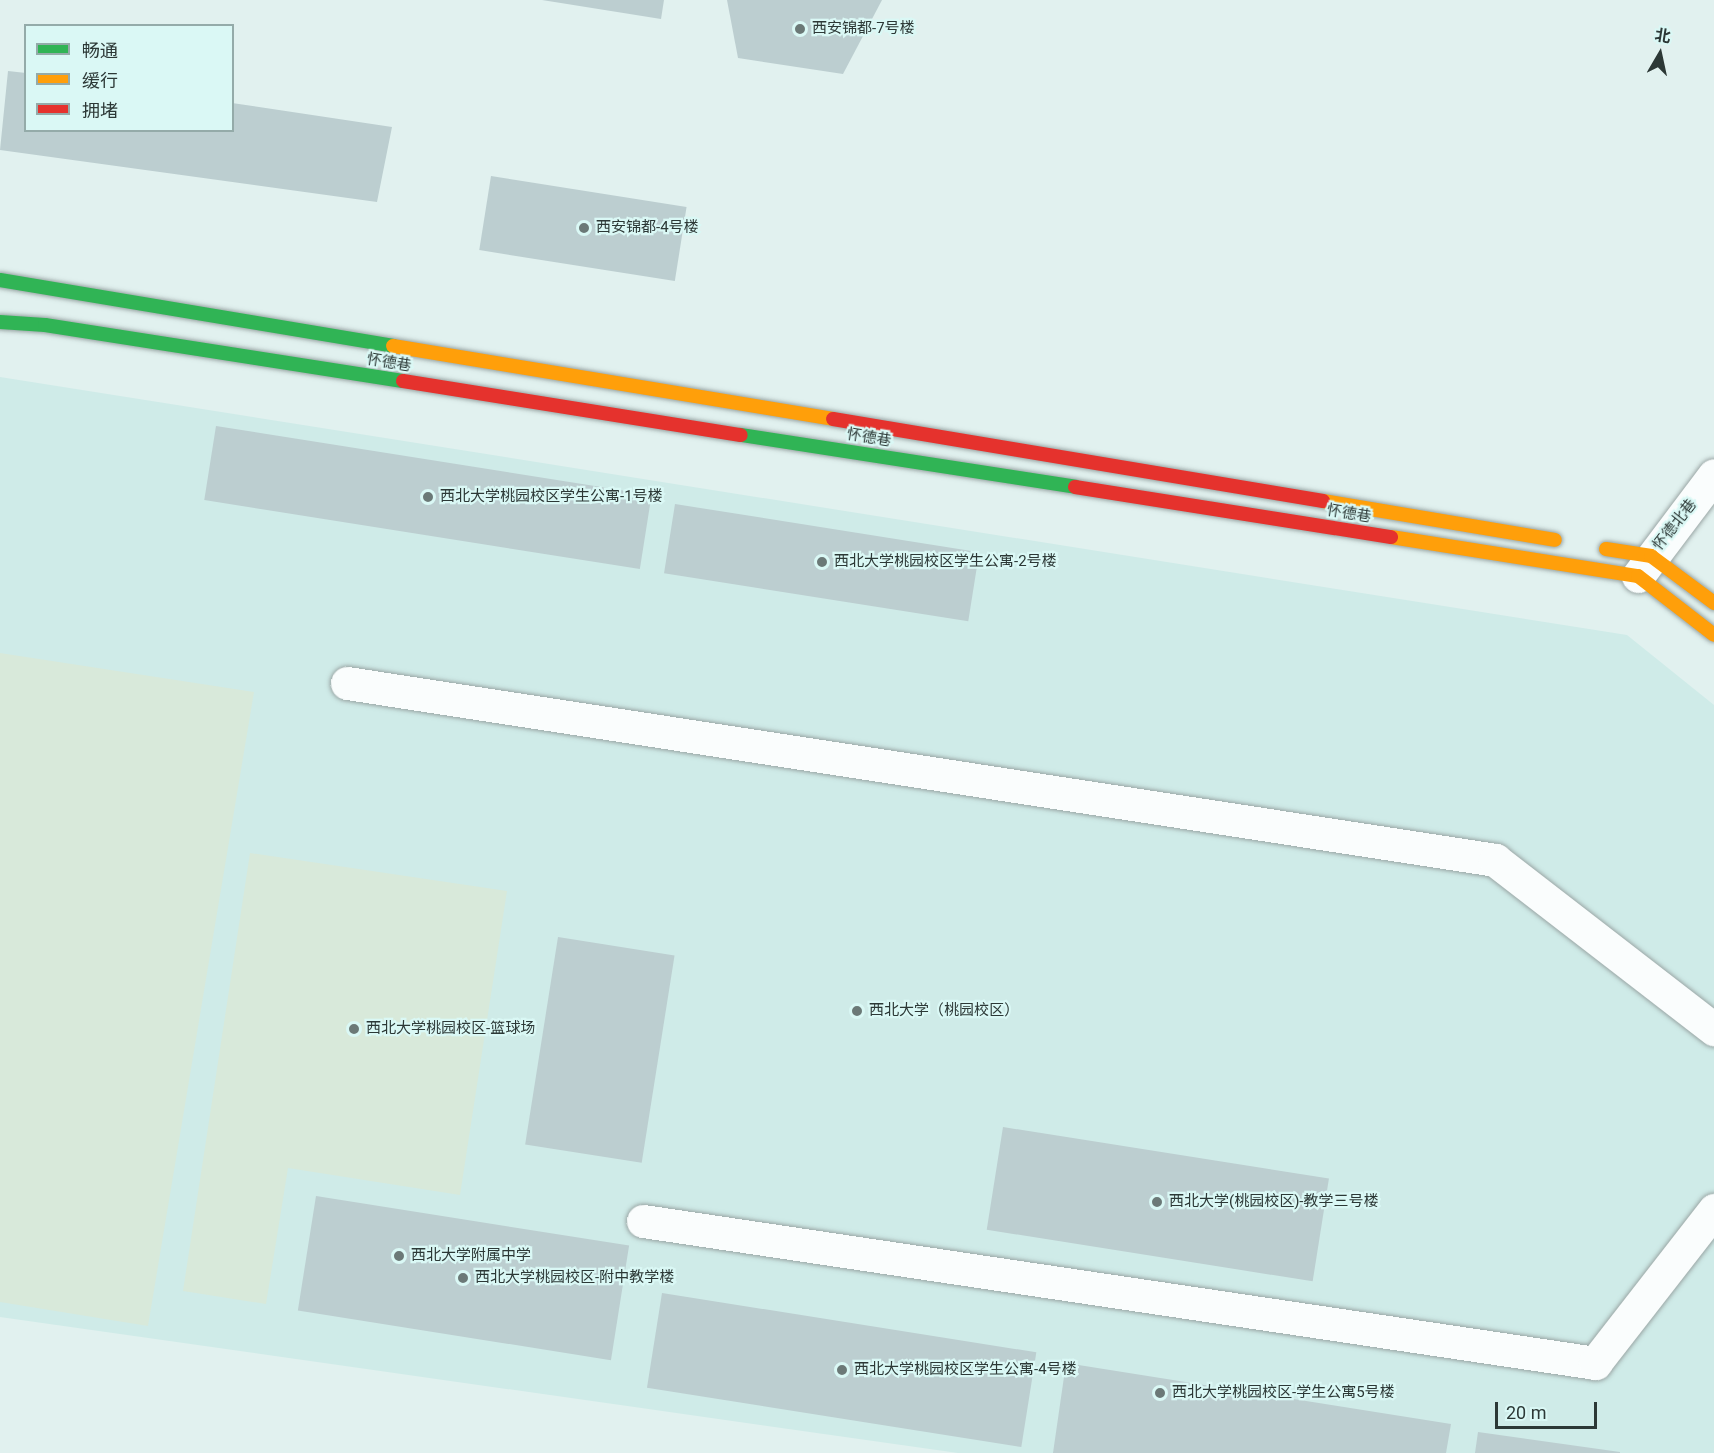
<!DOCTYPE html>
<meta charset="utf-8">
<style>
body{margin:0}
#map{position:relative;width:1714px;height:1453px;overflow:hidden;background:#e1f1ef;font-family:Roboto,"Noto Sans SC",sans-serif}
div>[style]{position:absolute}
.built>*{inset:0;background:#cfebe8}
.green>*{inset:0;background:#d8e9da}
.building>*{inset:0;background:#bcced0;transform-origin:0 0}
.roads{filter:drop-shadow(0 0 2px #9aa6a5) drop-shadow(0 0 2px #9aa6a5)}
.street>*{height:33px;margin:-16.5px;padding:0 16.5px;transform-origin:16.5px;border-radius:16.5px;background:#fafdfd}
.fast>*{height:14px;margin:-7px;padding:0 7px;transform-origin:7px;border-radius:7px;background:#30b455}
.slow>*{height:14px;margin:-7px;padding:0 7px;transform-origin:7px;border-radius:7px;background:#ff9f0a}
.jam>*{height:14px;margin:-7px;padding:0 7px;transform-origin:7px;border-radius:7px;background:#e5322d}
.dots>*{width:16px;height:16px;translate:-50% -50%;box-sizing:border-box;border:3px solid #daf8f5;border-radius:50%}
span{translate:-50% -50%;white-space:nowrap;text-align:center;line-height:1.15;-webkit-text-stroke:4.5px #daf8f5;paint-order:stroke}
.poi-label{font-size:15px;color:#2c3836}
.left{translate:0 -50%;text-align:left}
.street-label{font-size:15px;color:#2c3836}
.legend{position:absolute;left:24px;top:24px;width:210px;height:108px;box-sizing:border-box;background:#daf8f5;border:2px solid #94aba9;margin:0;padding:8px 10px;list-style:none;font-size:18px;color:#2c3836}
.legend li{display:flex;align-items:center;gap:12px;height:30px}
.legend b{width:30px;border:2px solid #94aba9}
.north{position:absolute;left:1630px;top:24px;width:60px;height:60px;-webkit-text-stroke:4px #daf8f5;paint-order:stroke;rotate:9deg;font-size:16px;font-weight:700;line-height:24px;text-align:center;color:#2c3836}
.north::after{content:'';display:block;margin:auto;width:21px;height:27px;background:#2c3836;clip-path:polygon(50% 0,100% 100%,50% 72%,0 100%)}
.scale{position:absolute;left:1495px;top:1402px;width:102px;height:27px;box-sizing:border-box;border:3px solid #2c3836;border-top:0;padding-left:8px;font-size:18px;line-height:21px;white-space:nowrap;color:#2c3836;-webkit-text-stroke:4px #daf8f5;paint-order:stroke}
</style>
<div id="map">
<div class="built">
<i style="clip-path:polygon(0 377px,1627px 635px,1714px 705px,1714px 1453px,958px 1453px,0 1317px)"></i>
</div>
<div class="green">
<i style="clip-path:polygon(0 653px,254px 692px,148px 1326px,0 1302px)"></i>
<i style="clip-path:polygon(250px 853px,507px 891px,460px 1195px,288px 1168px,266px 1304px,183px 1291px)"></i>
</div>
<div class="building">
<i style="clip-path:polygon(542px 0,664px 0,661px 19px)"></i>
<i style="clip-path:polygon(727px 0,882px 0,843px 74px,738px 58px)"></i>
<i style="clip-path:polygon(8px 71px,26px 73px,26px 130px,232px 130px,232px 103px,392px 127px,377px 202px,0 150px)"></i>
<i style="left:491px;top:176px;width:198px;height:75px;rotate:9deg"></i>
<i style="left:216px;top:426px;width:441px;height:75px;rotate:9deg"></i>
<i style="left:675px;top:504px;width:308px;height:70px;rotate:9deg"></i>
<i style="left:558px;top:937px;width:118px;height:210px;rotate:9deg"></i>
<i style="left:1003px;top:1127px;width:330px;height:104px;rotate:9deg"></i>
<i style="left:316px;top:1196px;width:317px;height:116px;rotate:9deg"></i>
<i style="left:662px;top:1293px;width:379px;height:96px;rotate:9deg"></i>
<i style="clip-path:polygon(1066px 1363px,1451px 1424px,1446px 1453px,1053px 1453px)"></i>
<i style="clip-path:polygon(1478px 1432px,1620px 1452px,1620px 1453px,1475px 1453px)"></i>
</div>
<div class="roads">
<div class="street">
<i style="left:1638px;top:576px;width:126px;rotate:-53deg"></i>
<i style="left:347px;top:683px;width:1162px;rotate:8.76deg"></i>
<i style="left:1495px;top:860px;width:277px;rotate:37.7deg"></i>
<i style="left:643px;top:1221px;width:963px;rotate:8.48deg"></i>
<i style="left:1595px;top:1363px;width:194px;rotate:-52.1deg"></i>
</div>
<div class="fast">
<i style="left:0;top:280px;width:399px;rotate:9.5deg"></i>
<i style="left:0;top:322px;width:45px;rotate:3.8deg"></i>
<i style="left:45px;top:325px;width:362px;rotate:8.9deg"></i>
<i style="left:741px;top:435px;width:338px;rotate:8.8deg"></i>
</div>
<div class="slow">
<i style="left:393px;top:346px;width:446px;rotate:9.4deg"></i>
<i style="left:1323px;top:501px;width:235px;rotate:9.5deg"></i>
<i style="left:1391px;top:537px;width:250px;rotate:9deg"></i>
<i style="left:1638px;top:576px;width:96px;rotate:37.8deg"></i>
<i style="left:1606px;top:549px;width:46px;rotate:8.8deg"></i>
<i style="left:1651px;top:556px;width:79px;rotate:36.7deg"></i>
</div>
<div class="jam">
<i style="left:403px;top:381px;width:342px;rotate:9.1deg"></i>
<i style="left:833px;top:419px;width:497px;rotate:9.5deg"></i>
<i style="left:1075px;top:487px;width:320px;rotate:9deg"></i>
</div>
</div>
<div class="dots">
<i style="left:800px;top:29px;background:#6b7977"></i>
<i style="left:584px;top:228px;background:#6b7977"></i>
<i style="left:428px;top:497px;background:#6b7977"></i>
<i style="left:822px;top:562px;background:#6b7977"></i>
<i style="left:857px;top:1011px;background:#6b7977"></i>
<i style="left:354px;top:1029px;background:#6b7977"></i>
<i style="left:1157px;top:1202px;background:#6b7977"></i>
<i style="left:399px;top:1256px;background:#6b7977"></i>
<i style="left:463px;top:1278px;background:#6b7977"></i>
<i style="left:842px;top:1370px;background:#6b7977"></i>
<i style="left:1160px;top:1393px;background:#6b7977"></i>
</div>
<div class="poi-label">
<span class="left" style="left:812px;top:29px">西安锦都-7号楼</span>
<span class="left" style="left:596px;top:228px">西安锦都-4号楼</span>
<span class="left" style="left:440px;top:497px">西北大学桃园校区学生公寓-1号楼</span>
<span class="left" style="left:834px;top:562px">西北大学桃园校区学生公寓-2号楼</span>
<span class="left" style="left:869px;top:1011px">西北大学（桃园校区）</span>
<span class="left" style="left:366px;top:1029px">西北大学桃园校区-篮球场</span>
<span class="left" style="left:1169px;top:1202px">西北大学(桃园校区)-教学三号楼</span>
<span class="left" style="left:411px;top:1256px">西北大学附属中学</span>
<span class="left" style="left:475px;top:1278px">西北大学桃园校区-附中教学楼</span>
<span class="left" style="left:854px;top:1370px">西北大学桃园校区学生公寓-4号楼</span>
<span class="left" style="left:1172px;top:1393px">西北大学桃园校区-学生公寓5号楼</span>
</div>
<div class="street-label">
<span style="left:389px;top:363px;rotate:9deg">怀德巷</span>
<span style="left:869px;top:438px;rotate:9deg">怀德巷</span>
<span style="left:1349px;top:514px;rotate:9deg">怀德巷</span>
<span style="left:1675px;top:525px;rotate:-52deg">怀德北巷</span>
</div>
<ul class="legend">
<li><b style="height:8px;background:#30b455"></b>畅通</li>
<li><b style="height:8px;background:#ff9f0a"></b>缓行</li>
<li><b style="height:8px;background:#e5322d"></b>拥堵</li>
</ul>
<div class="north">北</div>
<div class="scale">20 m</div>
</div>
